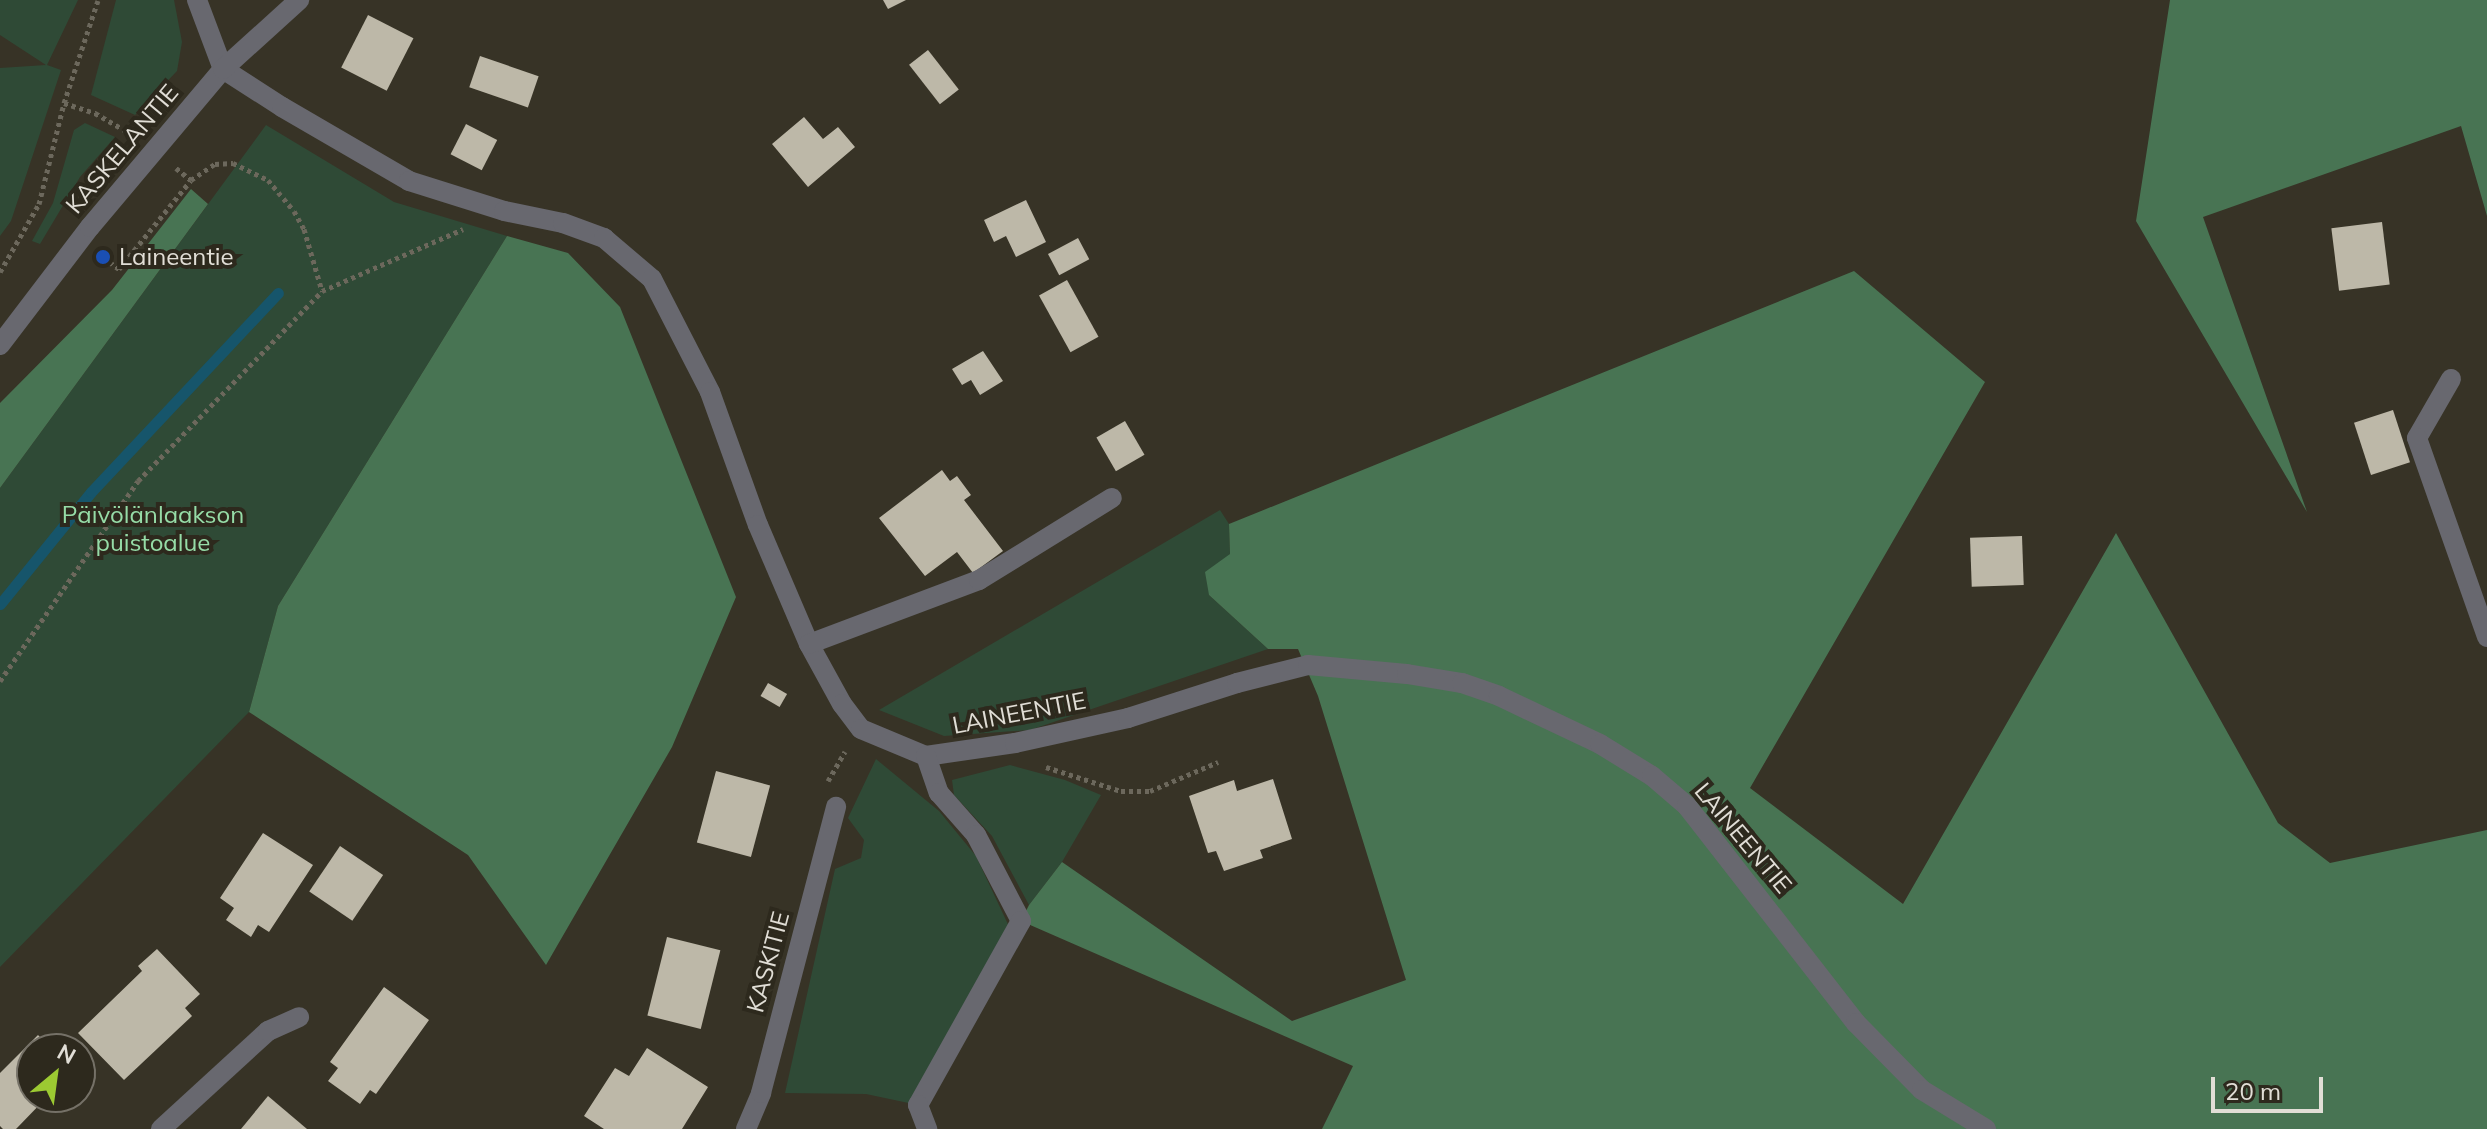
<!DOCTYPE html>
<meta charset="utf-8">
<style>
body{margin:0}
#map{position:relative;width:2487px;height:1129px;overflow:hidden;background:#373326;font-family:Mulish,sans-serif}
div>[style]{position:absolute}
.green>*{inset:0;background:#2f4a36}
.forest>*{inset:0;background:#487453}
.stream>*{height:11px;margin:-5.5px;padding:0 5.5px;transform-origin:5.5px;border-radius:5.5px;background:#16556b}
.building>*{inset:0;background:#bdb8a8;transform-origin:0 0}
.path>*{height:5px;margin-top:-2.5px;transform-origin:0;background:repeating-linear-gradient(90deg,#6c685c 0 4px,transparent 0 8px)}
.minor>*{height:20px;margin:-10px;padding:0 10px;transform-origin:10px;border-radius:10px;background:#68686f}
.dots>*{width:22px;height:22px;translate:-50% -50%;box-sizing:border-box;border:4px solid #2d291d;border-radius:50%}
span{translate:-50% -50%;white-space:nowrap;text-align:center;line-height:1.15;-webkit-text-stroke:8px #2d291d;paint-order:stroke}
.street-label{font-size:24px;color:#e1ded6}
.poi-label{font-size:24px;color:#e1ded6}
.left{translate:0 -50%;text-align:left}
.park-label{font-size:24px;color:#96dca7}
.north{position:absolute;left:16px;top:1033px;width:80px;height:80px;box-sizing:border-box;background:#2d291d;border:2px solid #757167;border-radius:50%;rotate:29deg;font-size:22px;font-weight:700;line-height:32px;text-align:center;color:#e1ded6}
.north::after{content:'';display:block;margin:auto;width:28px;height:36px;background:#9cca32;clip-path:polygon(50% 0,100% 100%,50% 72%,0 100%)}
.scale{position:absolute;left:2211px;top:1077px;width:112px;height:36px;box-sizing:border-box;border:4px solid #e1ded6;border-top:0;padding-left:10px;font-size:24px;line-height:28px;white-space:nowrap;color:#e1ded6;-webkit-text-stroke:6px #2d291d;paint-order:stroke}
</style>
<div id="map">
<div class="green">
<i style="clip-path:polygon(0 0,78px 0,47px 65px,61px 70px,11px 221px,0 236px,0 68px,46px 65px,0 35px)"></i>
<i style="clip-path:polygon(116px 0,174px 0,182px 42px,177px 71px,135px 115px,91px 95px)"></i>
<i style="clip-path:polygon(85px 123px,115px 137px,80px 177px,40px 244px,32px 241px,53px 203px,74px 130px)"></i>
<i style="clip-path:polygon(266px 125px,394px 202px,507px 236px,278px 606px,249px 712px,0 967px,0 488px)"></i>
<i style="clip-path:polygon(1220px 510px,1229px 524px,1230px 554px,1209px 595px,1268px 649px,1030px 730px,944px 736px,879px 710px)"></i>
<i style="clip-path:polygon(876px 759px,939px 811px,976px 856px,1013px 935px,918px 1105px,866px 1094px,785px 1093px,835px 869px,861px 858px,864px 840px,848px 818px)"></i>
<i style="clip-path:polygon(1010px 765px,1065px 780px,1101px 795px,1062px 862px,1029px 905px,992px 836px,954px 795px,952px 780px)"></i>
</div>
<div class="forest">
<i style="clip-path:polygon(2170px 0,2487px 0,2487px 216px,2461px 126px,2203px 217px,2307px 512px,2136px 221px)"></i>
<i style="clip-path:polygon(191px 189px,208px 204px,0 488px,0 403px,112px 290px)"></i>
<i style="clip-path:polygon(507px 236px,568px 253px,620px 307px,736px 597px,672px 747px,546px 965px,468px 855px,249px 712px,278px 606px)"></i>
<i style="clip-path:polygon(1854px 271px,1985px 382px,1750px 788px,1903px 904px,2116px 533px,2278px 823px,2330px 863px,2487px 830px,2487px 1129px,1322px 1129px,1353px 1066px,1021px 921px,1029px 905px,1062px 862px,1292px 1021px,1406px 980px,1318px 696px,1298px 649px,1268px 649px,1209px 595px,1205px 572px,1230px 554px,1229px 524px)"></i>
</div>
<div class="stream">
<i style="left:0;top:604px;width:144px;rotate:-50.9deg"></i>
<i style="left:91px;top:492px;width:273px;rotate:-46.8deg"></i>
</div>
<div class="building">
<i style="clip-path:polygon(883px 0,906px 0,888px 9px)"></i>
<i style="left:368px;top:15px;width:51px;height:59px;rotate:27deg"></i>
<i style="left:928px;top:50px;width:50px;height:24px;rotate:52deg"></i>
<i style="left:480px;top:56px;width:62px;height:33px;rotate:19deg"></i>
<i style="clip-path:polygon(804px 117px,823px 139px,838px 127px,855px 147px,808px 187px,772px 144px)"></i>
<i style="left:466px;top:124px;width:35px;height:34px;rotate:27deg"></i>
<i style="clip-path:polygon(1026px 200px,1046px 242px,1016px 257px,1006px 236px,994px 242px,984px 220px)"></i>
<i style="left:2382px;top:222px;width:63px;height:51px;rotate:83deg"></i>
<i style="left:1078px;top:238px;width:24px;height:34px;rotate:62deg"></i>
<i style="left:1067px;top:280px;width:65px;height:32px;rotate:61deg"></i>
<i style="clip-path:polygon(983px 351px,1003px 381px,980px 395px,971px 380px,962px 385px,952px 369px)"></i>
<i style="left:2393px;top:410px;width:55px;height:41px;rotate:72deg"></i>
<i style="left:1125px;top:421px;width:39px;height:33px;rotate:60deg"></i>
<i style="clip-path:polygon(942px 470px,950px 481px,957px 476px,971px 495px,964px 500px,1003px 551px,973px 573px,957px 552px,925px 576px,879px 518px)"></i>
<i style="left:2022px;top:536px;width:49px;height:52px;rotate:88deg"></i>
<i style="left:768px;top:683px;width:22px;height:15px;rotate:30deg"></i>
<i style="left:716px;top:771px;width:56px;height:74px;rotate:15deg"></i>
<i style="clip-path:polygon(1273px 779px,1292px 839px,1260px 850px,1263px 858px,1224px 871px,1216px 851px,1208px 853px,1189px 796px,1234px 780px,1237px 791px)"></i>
<i style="clip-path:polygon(263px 833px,313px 865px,269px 932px,258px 925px,251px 937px,226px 920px,234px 908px,220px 898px)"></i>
<i style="left:340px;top:846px;width:52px;height:55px;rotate:34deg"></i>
<i style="left:667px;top:937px;width:55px;height:81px;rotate:14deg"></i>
<i style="clip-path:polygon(157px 949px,200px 994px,185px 1008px,192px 1016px,124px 1080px,78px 1033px,142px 971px,138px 966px)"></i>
<i style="clip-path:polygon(384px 987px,429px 1020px,376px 1094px,370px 1090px,360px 1104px,328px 1081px,338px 1068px,330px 1062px)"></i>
<i style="clip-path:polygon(38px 1035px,51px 1049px,32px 1049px,32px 1097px,47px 1097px,16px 1129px,3px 1129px,0 1126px,0 1073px)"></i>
<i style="clip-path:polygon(647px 1048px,708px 1087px,682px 1129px,604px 1129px,584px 1116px,615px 1068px,629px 1076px)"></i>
<i style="clip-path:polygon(268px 1096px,307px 1129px,241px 1129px)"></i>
</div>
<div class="path">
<i style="left:64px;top:103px;width:33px;rotate:18deg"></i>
<i style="left:95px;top:113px;width:44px;rotate:30.1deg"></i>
<i style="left:176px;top:168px;width:19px;rotate:39deg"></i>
<i style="left:103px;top:257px;width:20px;rotate:37deg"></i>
<i style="left:119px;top:269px;width:114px;rotate:-51deg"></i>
<i style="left:191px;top:180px;width:29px;rotate:-34deg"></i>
<i style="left:215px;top:164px;width:18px;rotate:-3deg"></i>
<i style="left:233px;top:163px;width:39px;rotate:26deg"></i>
<i style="left:268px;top:180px;width:40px;rotate:50deg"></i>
<i style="left:294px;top:211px;width:21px;rotate:61deg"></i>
<i style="left:304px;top:229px;width:65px;rotate:73.8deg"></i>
<i style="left:0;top:272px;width:78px;rotate:-60.2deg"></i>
<i style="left:39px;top:204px;width:104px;rotate:-76.1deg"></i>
<i style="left:64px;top:103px;width:108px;rotate:-71.7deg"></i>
<i style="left:0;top:681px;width:243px;rotate:-55.4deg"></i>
<i style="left:138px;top:481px;width:264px;rotate:-45.9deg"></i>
<i style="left:322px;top:291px;width:154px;rotate:-23.7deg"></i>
<i style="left:1046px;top:767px;width:79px;rotate:17.7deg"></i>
<i style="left:1121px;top:791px;width:29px"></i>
<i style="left:1150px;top:791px;width:74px;rotate:-23.1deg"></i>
<i style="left:828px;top:781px;width:34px;rotate:-60deg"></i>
</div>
<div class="minor">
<i style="left:197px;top:0;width:74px;rotate:69.4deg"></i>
<i style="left:223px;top:69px;width:70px;rotate:32.8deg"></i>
<i style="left:282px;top:107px;width:147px;rotate:30.2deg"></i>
<i style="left:409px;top:181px;width:100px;rotate:17.5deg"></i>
<i style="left:504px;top:211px;width:60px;rotate:11.5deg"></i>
<i style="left:563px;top:223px;width:44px;rotate:20.1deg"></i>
<i style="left:604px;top:238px;width:63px;rotate:40.5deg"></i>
<i style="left:652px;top:279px;width:127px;rotate:62.8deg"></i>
<i style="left:710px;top:392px;width:141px;rotate:70.2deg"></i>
<i style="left:758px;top:525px;width:129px;rotate:66.8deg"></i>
<i style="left:809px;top:644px;width:68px;rotate:61.2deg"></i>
<i style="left:842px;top:704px;width:31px;rotate:53deg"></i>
<i style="left:861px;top:729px;width:70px;rotate:22.6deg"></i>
<i style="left:926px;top:756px;width:90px;rotate:-8.3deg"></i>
<i style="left:1015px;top:743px;width:116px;rotate:-12.5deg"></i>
<i style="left:1128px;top:718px;width:114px;rotate:-17.8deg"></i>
<i style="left:1237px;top:683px;width:73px;rotate:-14.2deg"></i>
<i style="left:1308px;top:665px;width:99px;rotate:5.2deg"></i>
<i style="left:1407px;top:674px;width:56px;rotate:9.3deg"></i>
<i style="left:1462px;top:683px;width:39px;rotate:19deg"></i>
<i style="left:1499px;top:696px;width:112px;rotate:25.4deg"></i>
<i style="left:1600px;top:744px;width:61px;rotate:31.6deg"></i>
<i style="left:1652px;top:776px;width:46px;rotate:40.6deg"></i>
<i style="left:1687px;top:806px;width:275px;rotate:52.1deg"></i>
<i style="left:1856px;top:1023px;width:94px;rotate:45.4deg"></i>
<i style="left:1922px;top:1090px;width:75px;rotate:31.4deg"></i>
<i style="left:0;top:345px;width:148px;rotate:-52.7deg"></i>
<i style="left:90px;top:227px;width:207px;rotate:-49.9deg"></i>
<i style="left:223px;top:69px;width:103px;rotate:-42.2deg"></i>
<i style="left:2451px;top:379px;width:68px;rotate:120deg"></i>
<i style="left:2417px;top:438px;width:211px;rotate:70.6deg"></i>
<i style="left:809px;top:644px;width:182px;rotate:-20.6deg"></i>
<i style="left:979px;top:580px;width:156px;rotate:-31.7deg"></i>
<i style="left:926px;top:756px;width:39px;rotate:71deg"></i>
<i style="left:939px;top:793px;width:56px;rotate:48.6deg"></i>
<i style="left:976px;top:835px;width:97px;rotate:62.4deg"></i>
<i style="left:1021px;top:921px;width:211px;rotate:119.2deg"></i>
<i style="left:918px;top:1105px;width:26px;rotate:69deg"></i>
<i style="left:161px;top:1129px;width:145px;rotate:-42.5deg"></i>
<i style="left:268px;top:1031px;width:34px;rotate:-24deg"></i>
<i style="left:746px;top:1129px;width:39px;rotate:-67deg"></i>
<i style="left:761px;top:1093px;width:296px;rotate:-75.3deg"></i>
</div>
<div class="dots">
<i style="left:103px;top:257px;background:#1a4fb4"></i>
</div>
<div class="street-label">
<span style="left:122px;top:149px;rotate:-50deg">KASKELANTIE</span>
<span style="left:1019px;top:713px;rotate:-11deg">LAINEENTIE</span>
<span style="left:1743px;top:838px;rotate:50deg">LAINEENTIE</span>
<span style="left:768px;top:962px;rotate:-75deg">KASKITIE</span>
</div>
<div class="poi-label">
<span class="left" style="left:119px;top:257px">Laineentie</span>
</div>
<div class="park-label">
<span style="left:153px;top:529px">Päivölänlaakson<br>puistoalue</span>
</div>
<div class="north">N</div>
<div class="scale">20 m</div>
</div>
